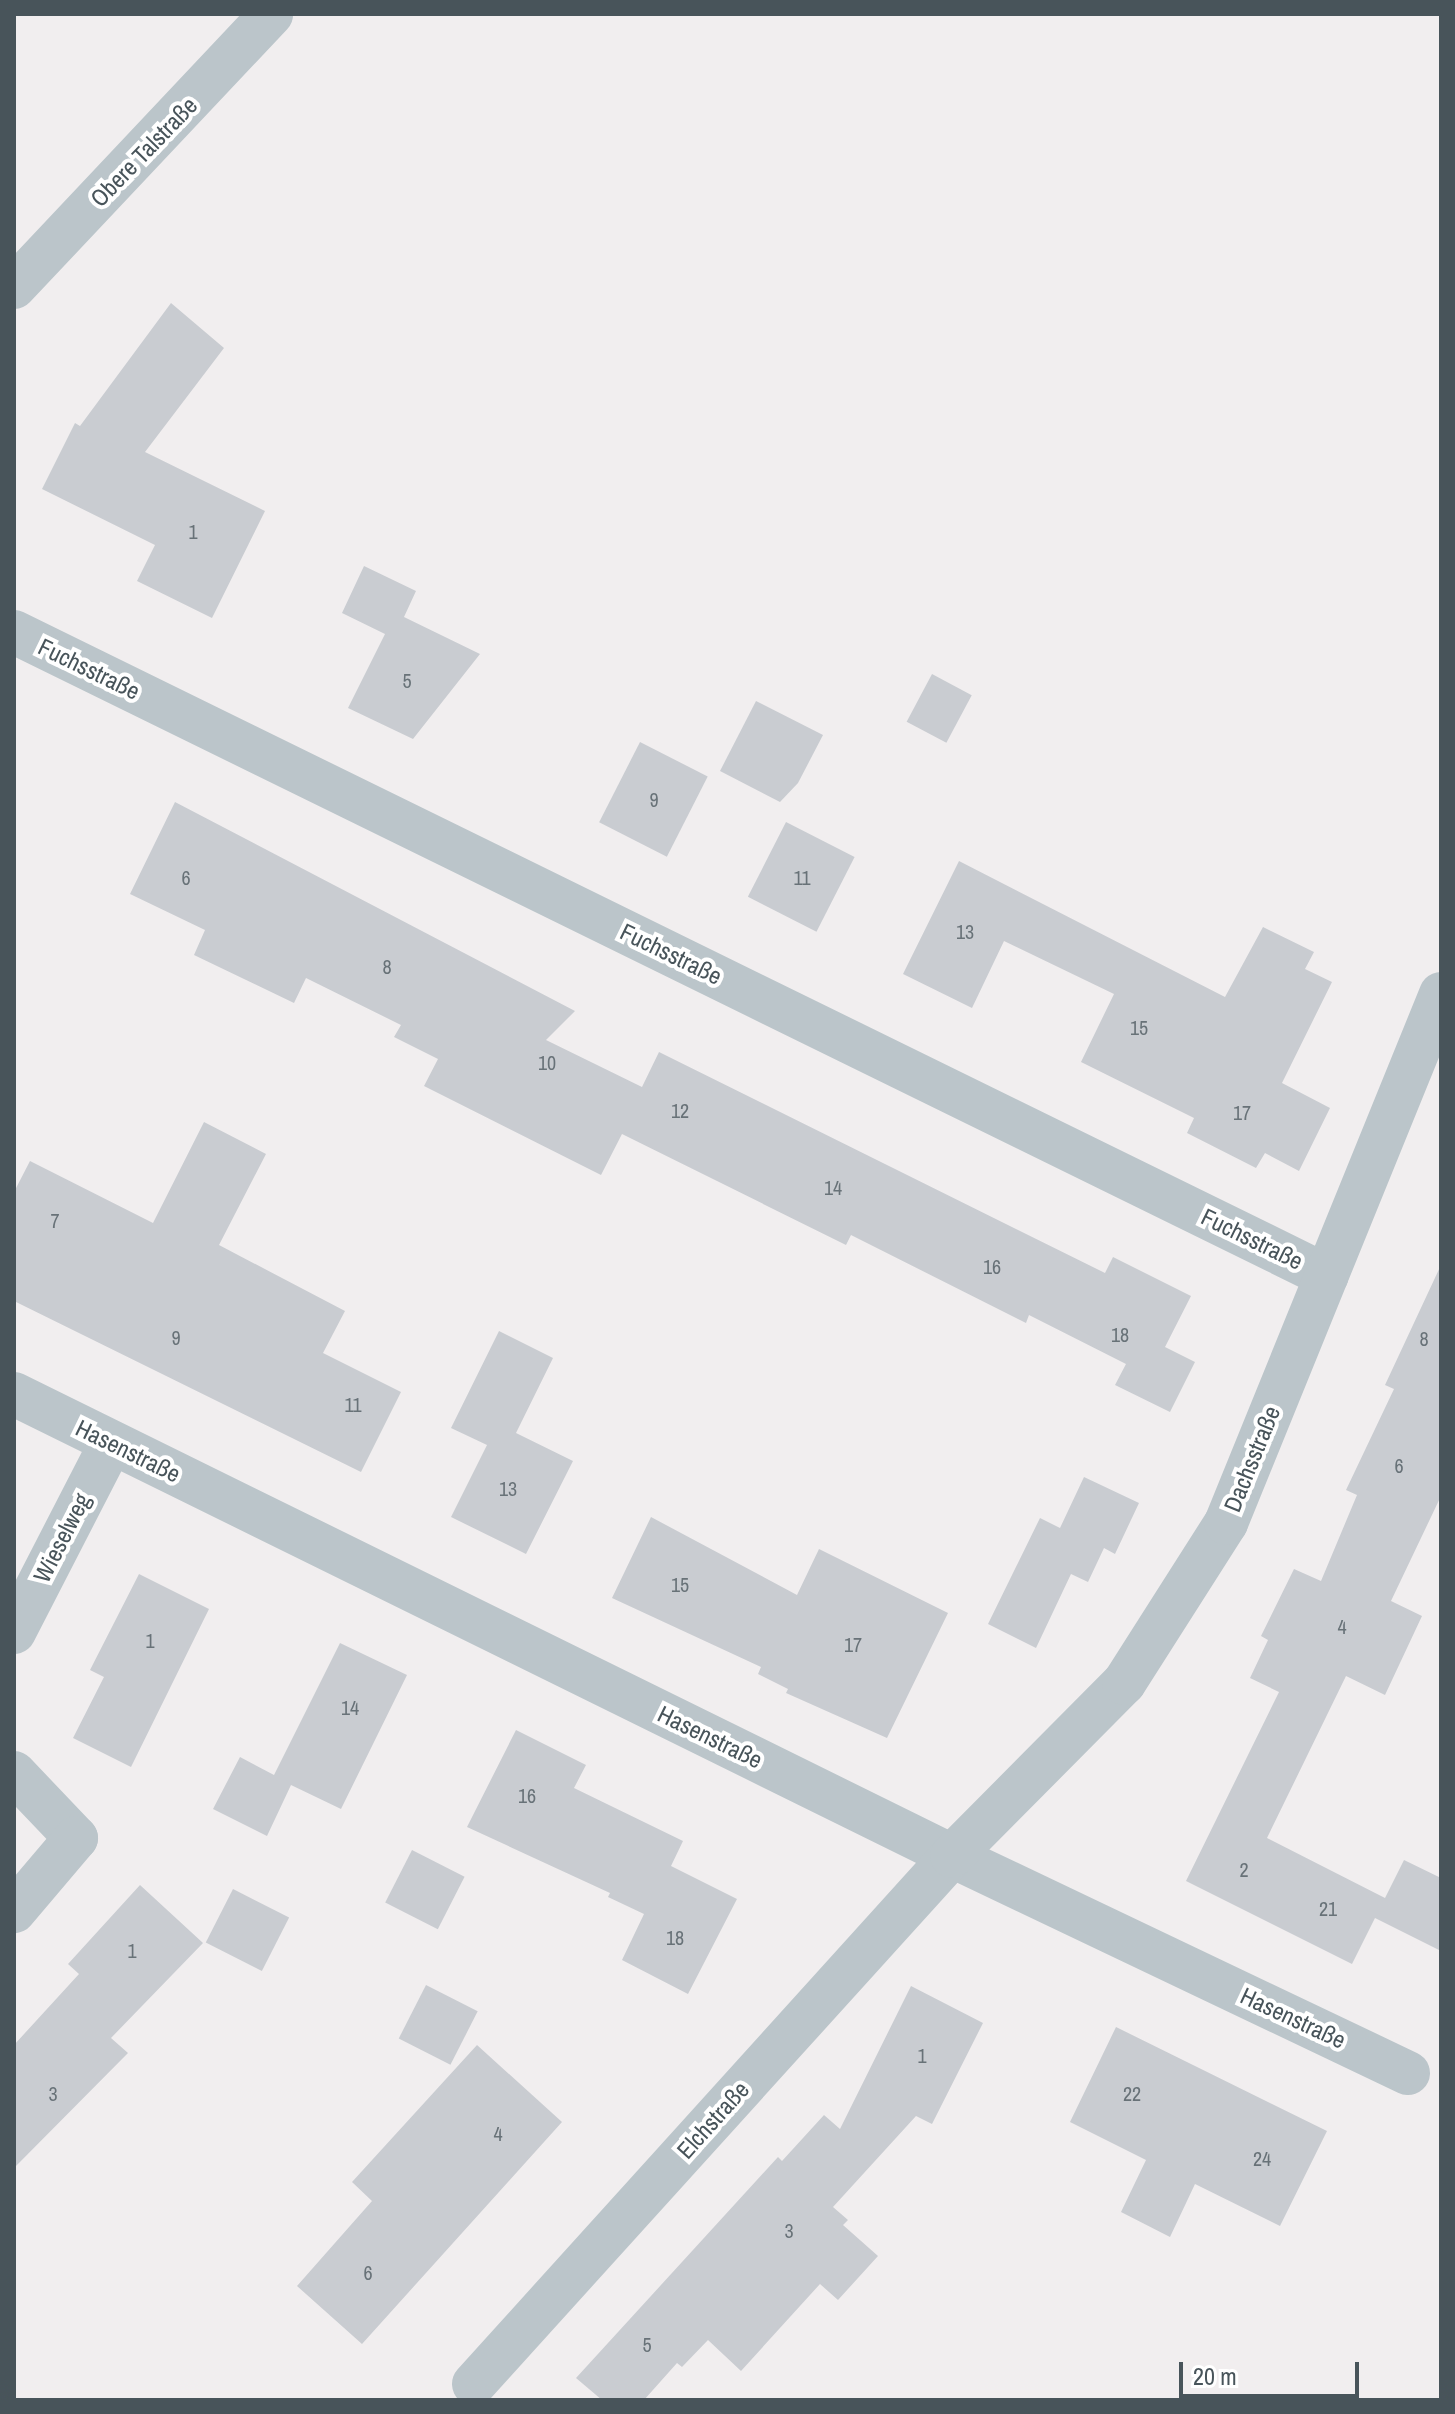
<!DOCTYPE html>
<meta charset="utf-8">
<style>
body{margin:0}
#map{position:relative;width:1455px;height:2414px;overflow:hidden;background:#f1eeef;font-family:"Archivo Narrow",sans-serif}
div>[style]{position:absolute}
.building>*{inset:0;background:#c9ccd1;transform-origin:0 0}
.minor>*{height:44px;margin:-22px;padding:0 22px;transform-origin:22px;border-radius:22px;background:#bbc5ca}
span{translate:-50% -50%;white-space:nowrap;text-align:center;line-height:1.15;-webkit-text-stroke:8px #fff;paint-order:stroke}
.number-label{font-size:20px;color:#687278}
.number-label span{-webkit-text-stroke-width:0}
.street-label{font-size:24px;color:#48545a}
.frame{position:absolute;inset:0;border:16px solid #48545a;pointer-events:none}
.scale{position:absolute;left:1179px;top:2362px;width:180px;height:36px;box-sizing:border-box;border:4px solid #48545a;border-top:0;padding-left:10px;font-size:24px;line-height:28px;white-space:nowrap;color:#48545a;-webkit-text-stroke:6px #fff;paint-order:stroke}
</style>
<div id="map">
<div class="building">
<i style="clip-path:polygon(171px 303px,224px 348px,145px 452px,265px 511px,212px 618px,137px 581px,155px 545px,42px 489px,75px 423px,80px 426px)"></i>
<i style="clip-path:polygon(364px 566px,416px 591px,404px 617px,480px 654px,413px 739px,348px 708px,385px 634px,342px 613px)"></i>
<i style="left:932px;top:674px;width:45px;height:54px;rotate:28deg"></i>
<i style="clip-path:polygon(756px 701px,823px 735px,798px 783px,780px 802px,720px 771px)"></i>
<i style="left:640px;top:742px;width:76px;height:90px;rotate:27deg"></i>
<i style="clip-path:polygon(175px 802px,575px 1011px,546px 1040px,642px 1087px,659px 1052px,1105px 1273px,1113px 1257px,1191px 1296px,1165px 1347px,1195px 1362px,1170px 1412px,1115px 1385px,1126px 1364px,1029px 1315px,1026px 1323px,851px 1235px,846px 1245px,622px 1134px,601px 1175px,424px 1086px,438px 1059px,394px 1037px,401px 1025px,306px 978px,294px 1003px,194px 955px,205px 930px,130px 894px)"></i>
<i style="left:786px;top:822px;width:77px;height:84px;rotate:27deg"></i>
<i style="clip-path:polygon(959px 861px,1225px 997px,1263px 927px,1314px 952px,1305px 969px,1332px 982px,1282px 1083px,1330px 1108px,1299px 1171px,1265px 1153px,1256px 1168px,1187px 1133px,1194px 1118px,1081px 1062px,1114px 994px,1004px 941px,972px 1008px,903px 974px)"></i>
<i style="clip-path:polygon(204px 1122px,266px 1154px,219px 1245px,345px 1311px,323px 1353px,401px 1392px,361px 1472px,14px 1301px,14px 1192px,30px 1161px,153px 1223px)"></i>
<i style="clip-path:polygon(1441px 1265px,1441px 1496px,1391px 1601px,1422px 1616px,1385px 1695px,1346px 1676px,1267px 1838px,1385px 1898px,1404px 1860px,1441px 1878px,1441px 1951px,1375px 1918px,1352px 1964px,1186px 1881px,1279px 1692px,1250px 1678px,1268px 1640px,1261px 1636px,1294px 1569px,1321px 1581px,1357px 1495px,1346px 1490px,1394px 1389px,1385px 1385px)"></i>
<i style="clip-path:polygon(499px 1331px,553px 1358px,516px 1433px,573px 1461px,526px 1554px,451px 1517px,487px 1445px,451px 1428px)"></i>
<i style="clip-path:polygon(1084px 1477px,1139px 1503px,1115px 1554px,1104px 1548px,1088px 1582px,1071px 1574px,1036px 1648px,988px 1624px,1040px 1518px,1060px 1528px)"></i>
<i style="clip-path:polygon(651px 1517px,797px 1595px,819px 1549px,948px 1613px,887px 1738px,786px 1693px,788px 1689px,758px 1674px,761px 1667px,612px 1598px)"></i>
<i style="clip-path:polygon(139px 1574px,209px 1609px,131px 1767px,73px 1738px,104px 1677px,90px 1670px)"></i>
<i style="clip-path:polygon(340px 1643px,407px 1675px,341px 1809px,291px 1785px,267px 1836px,213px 1809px,240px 1757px,274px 1775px)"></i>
<i style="clip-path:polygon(516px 1730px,586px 1765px,574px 1788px,683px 1841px,671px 1866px,737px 1899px,688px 1994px,622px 1960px,644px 1914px,608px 1897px,610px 1893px,467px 1827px)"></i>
<i style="left:412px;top:1850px;width:59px;height:59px;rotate:27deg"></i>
<i style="clip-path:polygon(140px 1885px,203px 1943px,111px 2038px,128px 2053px,14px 2168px,14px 2045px,79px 1974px,68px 1964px)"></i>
<i style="left:233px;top:1889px;width:63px;height:60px;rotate:27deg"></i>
<i style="left:426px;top:1985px;width:58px;height:60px;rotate:27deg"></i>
<i style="clip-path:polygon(911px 1986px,983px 2023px,932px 2124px,916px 2116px,833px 2207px,848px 2220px,843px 2225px,878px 2256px,838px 2300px,820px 2284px,741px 2371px,708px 2340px,682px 2367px,677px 2363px,644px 2400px,602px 2400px,576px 2378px,778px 2157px,782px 2161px,824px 2115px,840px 2129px)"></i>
<i style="clip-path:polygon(1116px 2027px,1327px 2131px,1280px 2226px,1195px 2184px,1170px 2237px,1121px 2212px,1146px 2160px,1070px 2122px)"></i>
<i style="clip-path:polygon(477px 2045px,562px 2122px,362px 2344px,297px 2286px,372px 2201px,352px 2182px)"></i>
</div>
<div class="minor">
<i style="left:14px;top:287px;width:375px;rotate:-46.7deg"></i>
<i style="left:14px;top:632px;width:1462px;rotate:26.13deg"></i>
<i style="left:14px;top:1394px;width:1046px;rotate:26.22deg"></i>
<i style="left:952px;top:1856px;width:505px;rotate:25.45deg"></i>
<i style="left:14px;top:1632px;width:212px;rotate:-62.8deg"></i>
<i style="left:14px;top:1773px;width:90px;rotate:46.4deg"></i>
<i style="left:76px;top:1838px;width:96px;rotate:130.3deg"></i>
<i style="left:474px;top:2384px;width:712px;rotate:-47.85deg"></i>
<i style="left:952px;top:1856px;width:244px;rotate:-45.2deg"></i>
<i style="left:1124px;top:1683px;width:190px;rotate:-57.5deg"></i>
<i style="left:1226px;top:1523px;width:571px;rotate:-67.88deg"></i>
</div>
<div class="number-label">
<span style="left:193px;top:531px">1</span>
<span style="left:407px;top:680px">5</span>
<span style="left:654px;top:799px">9</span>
<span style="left:186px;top:877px">6</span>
<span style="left:802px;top:877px">11</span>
<span style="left:965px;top:931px">13</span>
<span style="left:387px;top:966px">8</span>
<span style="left:1139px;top:1027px">15</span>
<span style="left:547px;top:1062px">10</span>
<span style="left:680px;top:1110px">12</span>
<span style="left:1242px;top:1112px">17</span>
<span style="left:833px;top:1187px">14</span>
<span style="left:55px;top:1220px">7</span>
<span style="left:992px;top:1266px">16</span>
<span style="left:1120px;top:1334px">18</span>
<span style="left:176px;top:1337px">9</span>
<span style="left:1424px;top:1338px">8</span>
<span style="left:353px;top:1404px">11</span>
<span style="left:1399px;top:1465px">6</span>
<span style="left:508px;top:1488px">13</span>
<span style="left:680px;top:1584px">15</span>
<span style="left:1342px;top:1626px">4</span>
<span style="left:150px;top:1640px">1</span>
<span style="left:853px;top:1644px">17</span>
<span style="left:350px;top:1707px">14</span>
<span style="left:527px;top:1795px">16</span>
<span style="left:1244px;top:1869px">2</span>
<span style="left:1328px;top:1908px">21</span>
<span style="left:675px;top:1937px">18</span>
<span style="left:132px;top:1950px">1</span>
<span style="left:922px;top:2055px">1</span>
<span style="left:53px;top:2093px">3</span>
<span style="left:1132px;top:2093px">22</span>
<span style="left:498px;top:2133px">4</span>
<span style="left:1262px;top:2158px">24</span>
<span style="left:789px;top:2230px">3</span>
<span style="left:368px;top:2272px">6</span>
<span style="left:647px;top:2344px">5</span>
</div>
<div class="street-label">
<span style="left:144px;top:152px;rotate:-46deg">Obere Talstraße</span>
<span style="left:89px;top:669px;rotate:26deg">Fuchsstraße</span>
<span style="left:671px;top:954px;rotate:26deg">Fuchsstraße</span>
<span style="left:1252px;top:1239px;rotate:26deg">Fuchsstraße</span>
<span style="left:128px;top:1451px;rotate:26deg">Hasenstraße</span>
<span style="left:1252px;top:1459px;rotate:-68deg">Dachsstraße</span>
<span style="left:62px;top:1538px;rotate:-63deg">Wieselweg</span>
<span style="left:710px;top:1737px;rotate:26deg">Hasenstraße</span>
<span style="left:1293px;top:2018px;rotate:25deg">Hasenstraße</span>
<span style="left:713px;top:2120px;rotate:-48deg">Elchstraße</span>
</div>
<div class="frame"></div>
<div class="scale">20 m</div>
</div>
